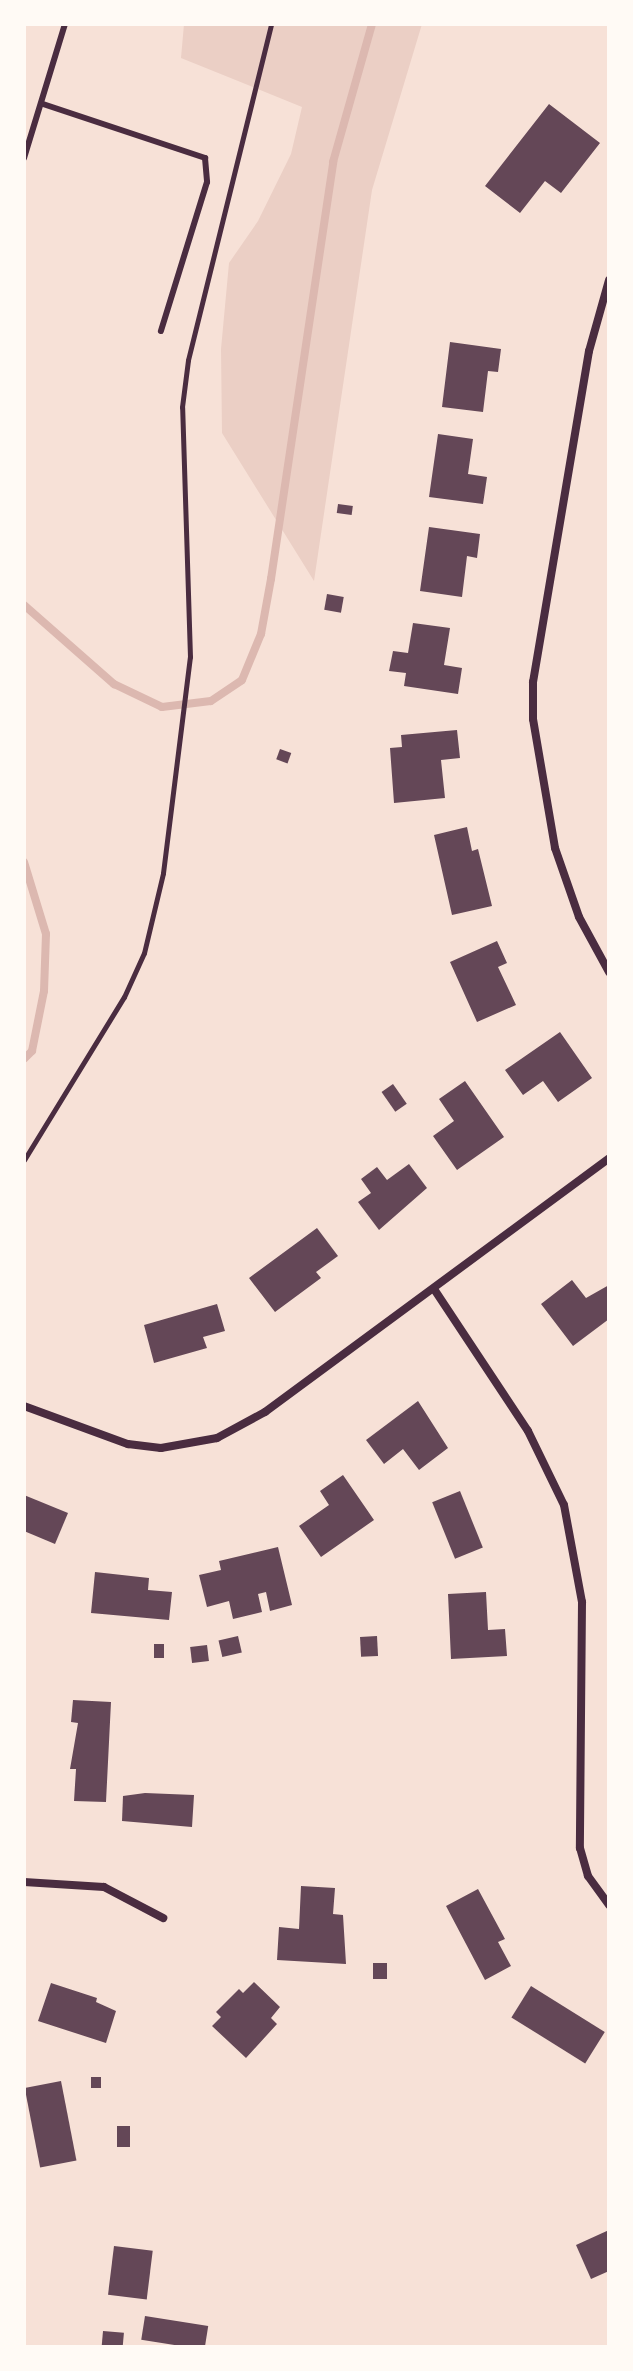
<!DOCTYPE html>
<style>
body{margin:0}
#map{position:relative;width:633px;height:2371px;overflow:hidden;background:#f7e1d7;font-family:"Exo 2",sans-serif}
div>[style]{position:absolute}
.green>*{inset:0;background:#ebcfc5}
.stream>*{height:8px;margin:-4px;padding:0 4px;transform-origin:4px;border-radius:4px;background:#dcb8b0}
.building>*{inset:0;background:#644757;transform-origin:0 0}
.path>*{height:5px;margin:-2.5px;padding:0 2.5px;transform-origin:2.5px;border-radius:2.5px;background:#4a2c40}
.service>*{height:6px;margin:-3px;padding:0 3px;transform-origin:3px;border-radius:3px;background:#4a2c40}
.minor>*{height:8px;margin:-4px;padding:0 4px;transform-origin:4px;border-radius:4px;background:#4a2c40}
span{translate:-50% -50%;white-space:nowrap;text-align:center;line-height:1.15;-webkit-text-stroke:6px #fffaf5;paint-order:stroke}
.frame{position:absolute;inset:0;border:26px solid #fffaf5;pointer-events:none}
</style>
<div id="map">
<div class="green">
<i style="clip-path:polygon(184px 24px,422px 24px,372px 190px,314px 581px,222px 433px,221px 349px,229px 263px,258px 221px,291px 154px,302px 107px,181px 58px)"></i>
</div>
<div class="stream">
<i style="left:24px;top:605px;width:120px;rotate:41.3deg"></i>
<i style="left:114px;top:684px;width:53px;rotate:25.6deg"></i>
<i style="left:162px;top:707px;width:49px;rotate:-7deg"></i>
<i style="left:211px;top:701px;width:37px;rotate:-34deg"></i>
<i style="left:242px;top:680px;width:50px;rotate:-67.6deg"></i>
<i style="left:261px;top:634px;width:56px;rotate:-79.7deg"></i>
<i style="left:271px;top:579px;width:422px;rotate:-81.5deg"></i>
<i style="left:333px;top:162px;width:143px;rotate:-74.2deg"></i>
<i style="left:24px;top:862px;width:75px;rotate:73deg"></i>
<i style="left:46px;top:934px;width:57px;rotate:92deg"></i>
<i style="left:44px;top:991px;width:61px;rotate:101.3deg"></i>
<i style="left:32px;top:1051px;width:11px;rotate:135deg"></i>
</div>
<div class="building">
<i style="clip-path:polygon(549px 104px,600px 143px,561px 193px,545px 181px,520px 213px,485px 186px)"></i>
<i style="clip-path:polygon(450px 342px,501px 349px,498px 372px,488px 371px,483px 412px,442px 407px)"></i>
<i style="clip-path:polygon(438px 434px,473px 439px,468px 474px,487px 477px,483px 504px,429px 497px)"></i>
<i style="left:338px;top:504px;width:15px;height:9px;rotate:8deg"></i>
<i style="clip-path:polygon(429px 527px,480px 534px,477px 558px,467px 556px,462px 597px,420px 591px)"></i>
<i style="left:327px;top:594px;width:17px;height:16px;rotate:10deg"></i>
<i style="clip-path:polygon(413px 623px,450px 628px,444px 665px,462px 668px,458px 694px,404px 686px,406px 673px,389px 671px,393px 651px,408px 653px)"></i>
<i style="clip-path:polygon(457px 730px,460px 758px,441px 760px,445px 798px,394px 803px,390px 748px,402px 747px,401px 735px)"></i>
<i style="left:280px;top:749px;width:12px;height:11px;rotate:20deg"></i>
<i style="clip-path:polygon(467px 827px,472px 851px,478px 849px,492px 906px,452px 915px,434px 835px)"></i>
<i style="clip-path:polygon(497px 941px,507px 963px,498px 967px,516px 1005px,477px 1022px,450px 962px)"></i>
<i style="clip-path:polygon(560px 1032px,592px 1078px,558px 1102px,543px 1081px,523px 1095px,505px 1070px)"></i>
<i style="clip-path:polygon(465px 1081px,504px 1137px,457px 1170px,433px 1136px,454px 1121px,439px 1099px)"></i>
<i style="left:393px;top:1084px;width:24px;height:14px;rotate:55deg"></i>
<i style="clip-path:polygon(409px 1164px,427px 1188px,379px 1230px,358px 1202px,371px 1193px,361px 1179px,377px 1167px,387px 1180px)"></i>
<i style="clip-path:polygon(317px 1228px,338px 1256px,316px 1272px,321px 1278px,275px 1312px,249px 1278px)"></i>
<i style="clip-path:polygon(572px 1280px,586px 1298px,609px 1285px,609px 1319px,573px 1346px,541px 1304px)"></i>
<i style="clip-path:polygon(217px 1304px,225px 1331px,203px 1337px,207px 1348px,154px 1363px,144px 1325px)"></i>
<i style="clip-path:polygon(418px 1401px,448px 1448px,419px 1470px,403px 1449px,384px 1464px,366px 1440px)"></i>
<i style="clip-path:polygon(343px 1475px,374px 1520px,321px 1557px,299px 1526px,329px 1505px,320px 1491px)"></i>
<i style="left:460px;top:1491px;width:61px;height:30px;rotate:68deg"></i>
<i style="clip-path:polygon(24px 1495px,68px 1513px,55px 1544px,24px 1531px)"></i>
<i style="clip-path:polygon(278px 1547px,292px 1605px,270px 1611px,266px 1592px,258px 1594px,262px 1612px,233px 1619px,229px 1601px,207px 1607px,199px 1575px,221px 1570px,219px 1561px)"></i>
<i style="clip-path:polygon(95px 1572px,149px 1578px,148px 1590px,172px 1592px,169px 1620px,91px 1613px)"></i>
<i style="clip-path:polygon(486px 1592px,488px 1630px,505px 1629px,507px 1656px,451px 1659px,448px 1594px)"></i>
<i style="left:238px;top:1636px;width:17px;height:20px;rotate:77deg"></i>
<i style="left:377px;top:1636px;width:20px;height:17px;rotate:87deg"></i>
<i style="left:154px;top:1644px;width:10px;height:14px"></i>
<i style="left:207px;top:1645px;width:16px;height:17px;rotate:83deg"></i>
<i style="clip-path:polygon(73px 1700px,111px 1702px,106px 1802px,74px 1801px,76px 1769px,70px 1769px,78px 1723px,71px 1722px)"></i>
<i style="clip-path:polygon(145px 1793px,194px 1795px,192px 1827px,122px 1821px,123px 1796px)"></i>
<i style="clip-path:polygon(301px 1886px,335px 1888px,333px 1914px,343px 1915px,346px 1964px,277px 1960px,279px 1927px,299px 1929px)"></i>
<i style="clip-path:polygon(478px 1889px,505px 1939px,498px 1942px,511px 1966px,485px 1980px,446px 1906px)"></i>
<i style="left:373px;top:1963px;width:14px;height:16px"></i>
<i style="clip-path:polygon(254px 1982px,280px 2007px,271px 2018px,277px 2024px,246px 2058px,212px 2026px,221px 2017px,216px 2012px,239px 1989px,243px 1993px)"></i>
<i style="clip-path:polygon(51px 1983px,97px 1998px,96px 2002px,116px 2011px,106px 2043px,38px 2021px)"></i>
<i style="left:531px;top:1986px;width:87px;height:37px;rotate:32deg"></i>
<i style="left:91px;top:2077px;width:10px;height:11px"></i>
<i style="left:61px;top:2081px;width:81px;height:37px;rotate:79deg"></i>
<i style="left:117px;top:2126px;width:13px;height:21px"></i>
<i style="clip-path:polygon(609px 2230px,609px 2271px,591px 2279px,576px 2245px)"></i>
<i style="left:114px;top:2246px;width:39px;height:49px;rotate:7deg"></i>
<i style="left:145px;top:2316px;width:64px;height:24px;rotate:9deg"></i>
<i style="left:103px;top:2331px;width:21px;height:16px;rotate:5deg"></i>
</div>
<div class="path">
<i style="left:24px;top:1160px;width:191px;rotate:-58.5deg"></i>
<i style="left:124px;top:997px;width:48px;rotate:-65.6deg"></i>
<i style="left:144px;top:953px;width:82px;rotate:-76.6deg"></i>
<i style="left:163px;top:873px;width:218px;rotate:-82.9deg"></i>
<i style="left:190px;top:657px;width:250px;rotate:-91.8deg"></i>
<i style="left:182px;top:407px;width:47px;rotate:-82.7deg"></i>
<i style="left:188px;top:360px;width:346px;rotate:-76.1deg"></i>
</div>
<div class="service">
<i style="left:43px;top:104px;width:171px;rotate:18.4deg"></i>
<i style="left:205px;top:158px;width:24px;rotate:85deg"></i>
<i style="left:207px;top:182px;width:156px;rotate:107.2deg"></i>
<i style="left:24px;top:158px;width:140px;rotate:-73deg"></i>
</div>
<div class="minor">
<i style="left:609px;top:280px;width:74px;rotate:105.7deg"></i>
<i style="left:589px;top:351px;width:336px;rotate:99.6deg"></i>
<i style="left:533px;top:682px;width:37px;rotate:90deg"></i>
<i style="left:533px;top:719px;width:131px;rotate:80.3deg"></i>
<i style="left:555px;top:848px;width:73px;rotate:70.8deg"></i>
<i style="left:579px;top:917px;width:63px;rotate:61.4deg"></i>
<i style="left:434px;top:1289px;width:170px;rotate:56.5deg"></i>
<i style="left:528px;top:1431px;width:82px;rotate:64.1deg"></i>
<i style="left:564px;top:1505px;width:99px;rotate:79.5deg"></i>
<i style="left:582px;top:1602px;width:246px;rotate:90.5deg"></i>
<i style="left:580px;top:1848px;width:29px;rotate:74deg"></i>
<i style="left:588px;top:1876px;width:36px;rotate:54deg"></i>
<i style="left:24px;top:1406px;width:111px;rotate:20.1deg"></i>
<i style="left:128px;top:1444px;width:33px;rotate:7deg"></i>
<i style="left:161px;top:1448px;width:57px;rotate:-10.1deg"></i>
<i style="left:217px;top:1438px;width:55px;rotate:-28.4deg"></i>
<i style="left:265px;top:1412px;width:428px;rotate:-36.4deg"></i>
<i style="left:24px;top:1882px;width:80px;rotate:3.6deg"></i>
<i style="left:104px;top:1887px;width:67px;rotate:27.7deg"></i>
</div>
<div class="frame"></div>
</div>
